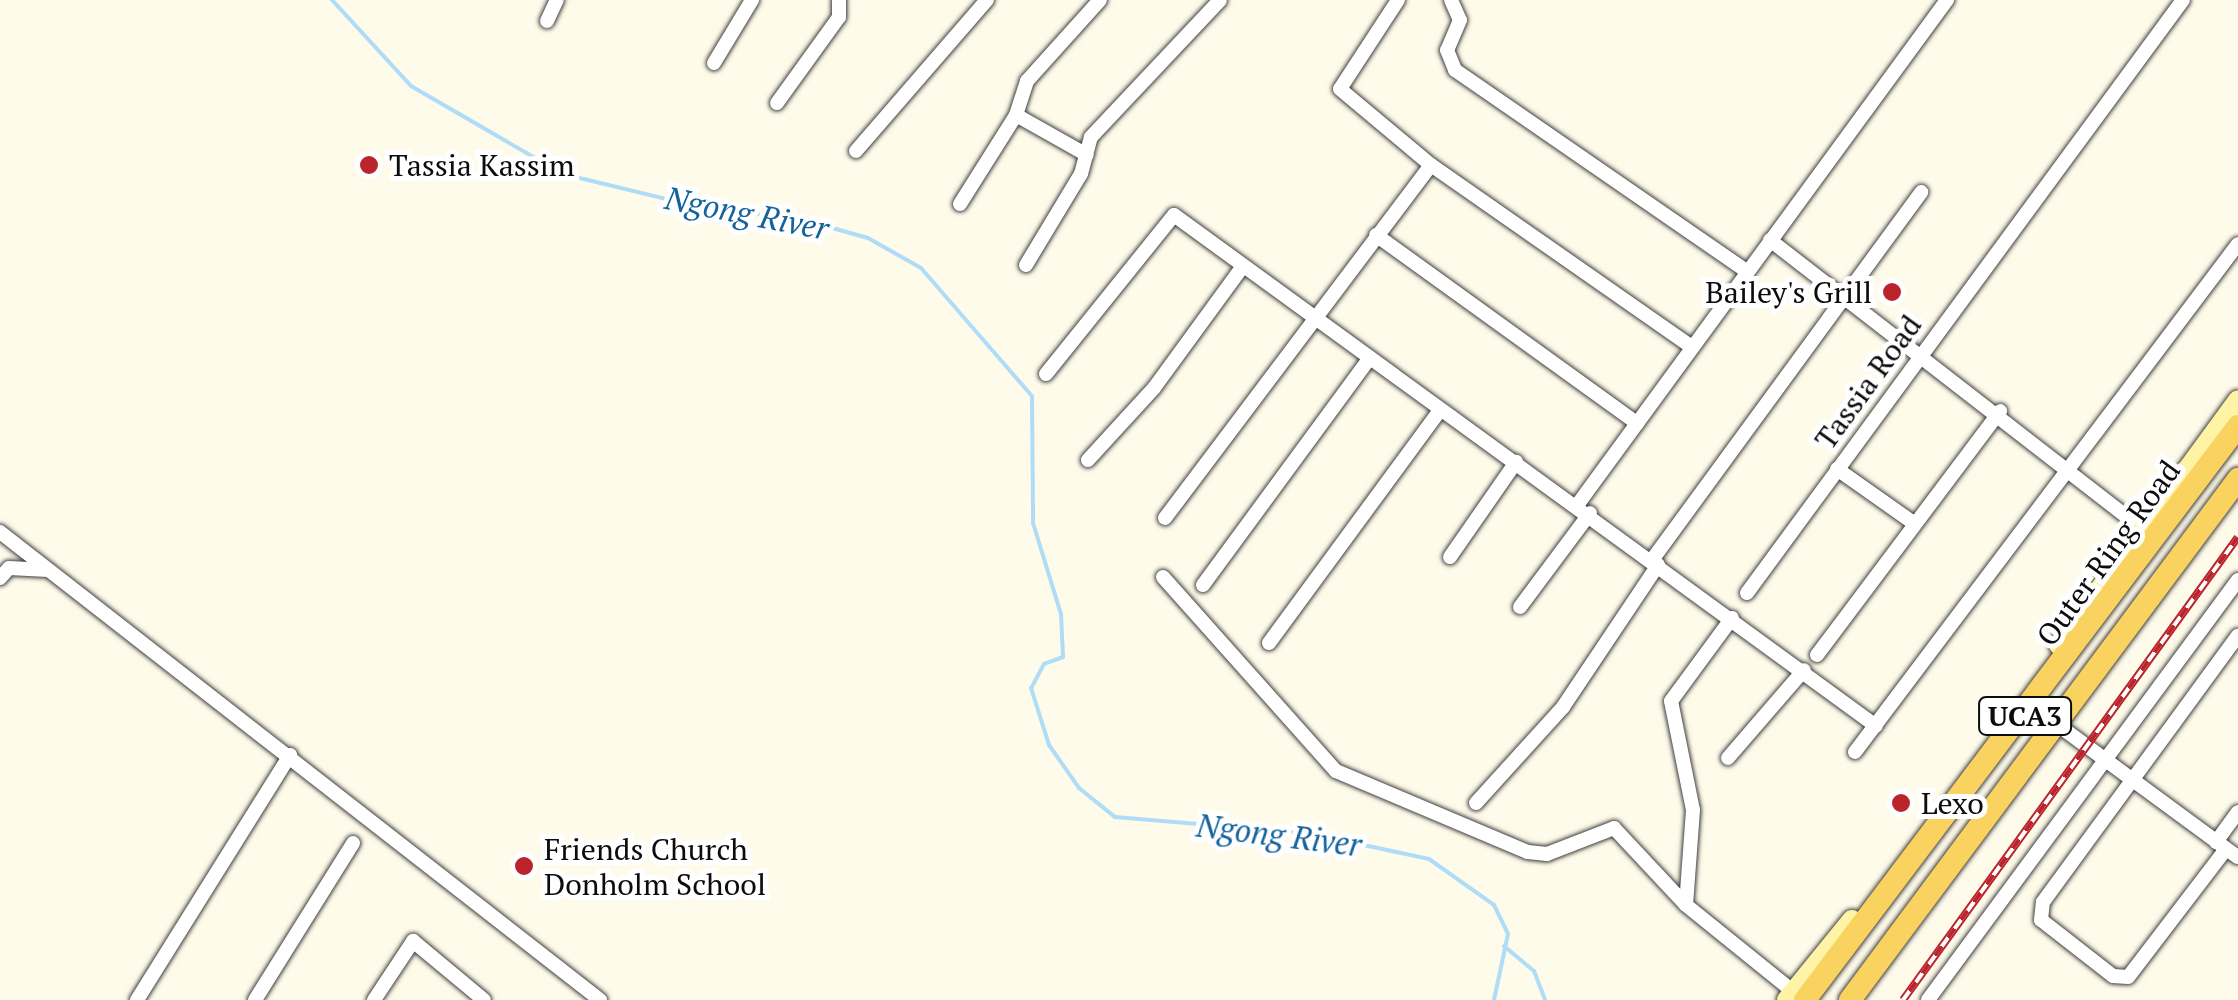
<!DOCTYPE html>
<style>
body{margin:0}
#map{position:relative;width:2238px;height:1000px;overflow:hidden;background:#fffbea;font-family:"PT Serif",serif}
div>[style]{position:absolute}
.stream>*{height:4px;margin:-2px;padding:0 2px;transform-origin:2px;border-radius:2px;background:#afdcf6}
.roads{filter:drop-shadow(0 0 2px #3f3f3f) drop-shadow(0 0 2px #3f3f3f)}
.street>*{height:14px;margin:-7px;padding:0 7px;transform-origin:7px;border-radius:7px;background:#fff}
.secondary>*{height:20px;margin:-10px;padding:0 10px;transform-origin:10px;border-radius:10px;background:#fff4a5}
.primary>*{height:22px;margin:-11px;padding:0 11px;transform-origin:11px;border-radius:11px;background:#f9d260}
.rail>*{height:8px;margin-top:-4px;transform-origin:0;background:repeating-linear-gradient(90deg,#fff 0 11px,#bb242d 0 22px);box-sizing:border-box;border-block:2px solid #bb242d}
.dots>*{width:28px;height:28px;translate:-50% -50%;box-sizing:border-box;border:5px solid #fff;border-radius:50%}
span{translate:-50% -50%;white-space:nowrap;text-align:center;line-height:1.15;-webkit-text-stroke:10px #fff;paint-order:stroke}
.shield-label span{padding:2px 8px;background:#fff;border:2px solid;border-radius:8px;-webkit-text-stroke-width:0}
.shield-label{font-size:28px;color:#0c0c0c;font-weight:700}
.poi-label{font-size:30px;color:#0c0c0c}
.left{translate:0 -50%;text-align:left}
.right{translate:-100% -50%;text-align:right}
.street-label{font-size:30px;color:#0c0c0c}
.water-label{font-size:32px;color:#15639d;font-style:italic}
</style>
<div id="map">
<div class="stream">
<i style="left:332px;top:0;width:117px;rotate:47.4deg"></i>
<i style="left:411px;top:86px;width:176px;rotate:30.1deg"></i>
<i style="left:563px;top:174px;width:157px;rotate:13.6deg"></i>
<i style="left:716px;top:211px;width:77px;rotate:4.5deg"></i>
<i style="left:793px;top:217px;width:78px;rotate:15.6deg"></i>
<i style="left:868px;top:238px;width:61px;rotate:29.5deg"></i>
<i style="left:921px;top:268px;width:169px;rotate:49.1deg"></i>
<i style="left:1032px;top:396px;width:127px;rotate:89.5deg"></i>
<i style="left:1033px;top:523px;width:95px;rotate:72.9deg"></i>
<i style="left:1061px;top:614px;width:43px;rotate:87.3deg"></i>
<i style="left:1063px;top:657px;width:20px;rotate:160deg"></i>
<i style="left:1044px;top:664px;width:27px;rotate:118deg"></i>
<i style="left:1031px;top:688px;width:60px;rotate:72.5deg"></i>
<i style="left:1049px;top:745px;width:52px;rotate:55.1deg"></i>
<i style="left:1079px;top:788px;width:46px;rotate:38.9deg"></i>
<i style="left:1115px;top:817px;width:193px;rotate:4.8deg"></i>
<i style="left:1307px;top:833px;width:125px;rotate:12deg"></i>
<i style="left:1429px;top:859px;width:80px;rotate:35.3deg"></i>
<i style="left:1494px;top:905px;width:32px;rotate:64deg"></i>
<i style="left:1508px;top:934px;width:67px;rotate:102deg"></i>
<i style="left:1504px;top:946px;width:39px;rotate:40deg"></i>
<i style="left:1534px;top:971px;width:31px;rotate:69deg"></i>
</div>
<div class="roads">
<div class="street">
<i style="left:1398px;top:0;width:106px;rotate:123.1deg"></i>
<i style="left:1340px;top:89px;width:119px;rotate:39.9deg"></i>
<i style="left:1431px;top:165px;width:318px;rotate:34.9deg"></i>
<i style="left:1451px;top:0;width:22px;rotate:66deg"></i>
<i style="left:1460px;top:20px;width:33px;rotate:113deg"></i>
<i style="left:1447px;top:50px;width:22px;rotate:68deg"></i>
<i style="left:1455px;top:70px;width:354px;rotate:34.6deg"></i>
<i style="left:547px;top:21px;width:23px;rotate:-65deg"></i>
<i style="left:714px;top:63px;width:74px;rotate:-58.9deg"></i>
<i style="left:777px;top:103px;width:106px;rotate:-54.2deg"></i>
<i style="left:839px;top:17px;width:17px;rotate:-90deg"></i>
<i style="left:1016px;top:115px;width:81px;rotate:29.4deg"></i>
<i style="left:856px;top:151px;width:200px;rotate:-49.1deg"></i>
<i style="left:960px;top:204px;width:105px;rotate:-57.8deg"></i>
<i style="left:1016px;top:115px;width:36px;rotate:-72deg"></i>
<i style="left:1027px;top:81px;width:109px;rotate:-48deg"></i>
<i style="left:1376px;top:235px;width:322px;rotate:35.8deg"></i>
<i style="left:1770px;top:240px;width:473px;rotate:37.8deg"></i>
<i style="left:1026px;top:265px;width:106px;rotate:-58.9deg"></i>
<i style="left:1081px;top:174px;width:38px;rotate:-75deg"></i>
<i style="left:1091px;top:137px;width:188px;rotate:-46.7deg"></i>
<i style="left:1046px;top:374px;width:204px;rotate:-51.2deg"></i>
<i style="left:1174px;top:215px;width:868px;rotate:36.05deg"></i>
<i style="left:1088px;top:460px;width:98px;rotate:-47.5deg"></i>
<i style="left:1154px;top:388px;width:146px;rotate:-53.9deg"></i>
<i style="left:1837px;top:469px;width:95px;rotate:35.2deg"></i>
<i style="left:1578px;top:504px;width:625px;rotate:-53.79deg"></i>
<i style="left:1165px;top:518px;width:442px;rotate:-53deg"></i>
<i style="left:0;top:532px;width:761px;rotate:37.95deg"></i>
<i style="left:1450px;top:557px;width:116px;rotate:-55.2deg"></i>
<i style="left:1652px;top:560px;width:456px;rotate:-53.8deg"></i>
<i style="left:1163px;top:577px;width:260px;rotate:48.3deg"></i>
<i style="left:1336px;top:771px;width:208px;rotate:22.9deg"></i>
<i style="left:1528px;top:852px;width:19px;rotate:6deg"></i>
<i style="left:1547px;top:854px;width:72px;rotate:-21.2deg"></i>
<i style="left:1614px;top:828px;width:105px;rotate:46.9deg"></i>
<i style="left:0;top:578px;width:13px;rotate:-48deg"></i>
<i style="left:9px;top:568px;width:39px;rotate:3deg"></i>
<i style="left:1203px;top:585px;width:279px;rotate:-53.7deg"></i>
<i style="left:1747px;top:593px;width:736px;rotate:-53.68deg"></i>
<i style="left:1520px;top:607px;width:117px;rotate:-53.3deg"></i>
<i style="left:1732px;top:618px;width:103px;rotate:126.3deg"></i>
<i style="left:1671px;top:701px;width:111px;rotate:78.6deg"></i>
<i style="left:1693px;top:810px;width:95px;rotate:94.2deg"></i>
<i style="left:1686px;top:905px;width:139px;rotate:38.9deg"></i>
<i style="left:1269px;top:643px;width:289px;rotate:-53.7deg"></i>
<i style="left:1817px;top:655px;width:305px;rotate:-53.1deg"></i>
<i style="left:2058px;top:725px;width:223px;rotate:36.3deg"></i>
<i style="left:1855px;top:752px;width:636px;rotate:-52.99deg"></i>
<i style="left:1728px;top:758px;width:116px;rotate:-49.2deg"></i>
<i style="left:1476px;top:803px;width:130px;rotate:-47.8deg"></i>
<i style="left:1563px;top:707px;width:171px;rotate:-56.2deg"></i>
<i style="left:2216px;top:842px;width:37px;rotate:-54deg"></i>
<i style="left:2226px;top:849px;width:161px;rotate:127.4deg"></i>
<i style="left:2128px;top:977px;width:15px;rotate:-176deg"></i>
<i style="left:2113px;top:976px;width:91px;rotate:-142.1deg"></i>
<i style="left:2041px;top:920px;width:18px;rotate:-84deg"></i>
<i style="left:2043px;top:902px;width:330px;rotate:-53.8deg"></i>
<i style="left:137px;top:1000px;width:289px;rotate:-58deg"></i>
<i style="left:255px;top:1000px;width:185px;rotate:-58deg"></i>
<i style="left:374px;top:1000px;width:71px;rotate:-56.5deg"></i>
<i style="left:413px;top:941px;width:92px;rotate:39.7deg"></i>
<i style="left:1928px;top:1000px;width:522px;rotate:-53.57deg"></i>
</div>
<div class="secondary">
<i style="left:2059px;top:645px;width:303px;rotate:-53.8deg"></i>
<i style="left:1787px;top:1000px;width:103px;rotate:-50.9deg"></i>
</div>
<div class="primary">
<i style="left:1805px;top:1000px;width:719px;rotate:-52.97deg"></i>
<i style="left:1850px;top:1000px;width:650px;rotate:-53.32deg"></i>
</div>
</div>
<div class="rail">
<i style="left:1903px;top:1000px;width:571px;rotate:-54.11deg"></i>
</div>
<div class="dots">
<i style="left:369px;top:165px;background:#bb242d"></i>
<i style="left:1892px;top:292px;background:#bb242d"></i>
<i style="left:1901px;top:803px;background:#bb242d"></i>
<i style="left:524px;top:866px;background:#bb242d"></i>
</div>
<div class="shield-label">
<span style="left:2025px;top:716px">UCA3</span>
</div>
<div class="poi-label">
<span class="left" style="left:389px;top:165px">Tassia Kassim</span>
<span class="right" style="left:1872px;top:292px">Bailey's Grill</span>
<span class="left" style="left:1921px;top:803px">Lexo</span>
<span class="left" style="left:544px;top:866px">Friends Church<br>Donholm School</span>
</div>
<div class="street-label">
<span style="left:1868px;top:382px;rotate:-54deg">Tassia Road</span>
<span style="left:2108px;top:553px;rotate:-54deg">Outer Ring Road</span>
</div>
<div class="water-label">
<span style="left:747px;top:213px;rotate:11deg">Ngong River</span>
<span style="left:1279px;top:835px;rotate:7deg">Ngong River</span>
</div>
</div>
